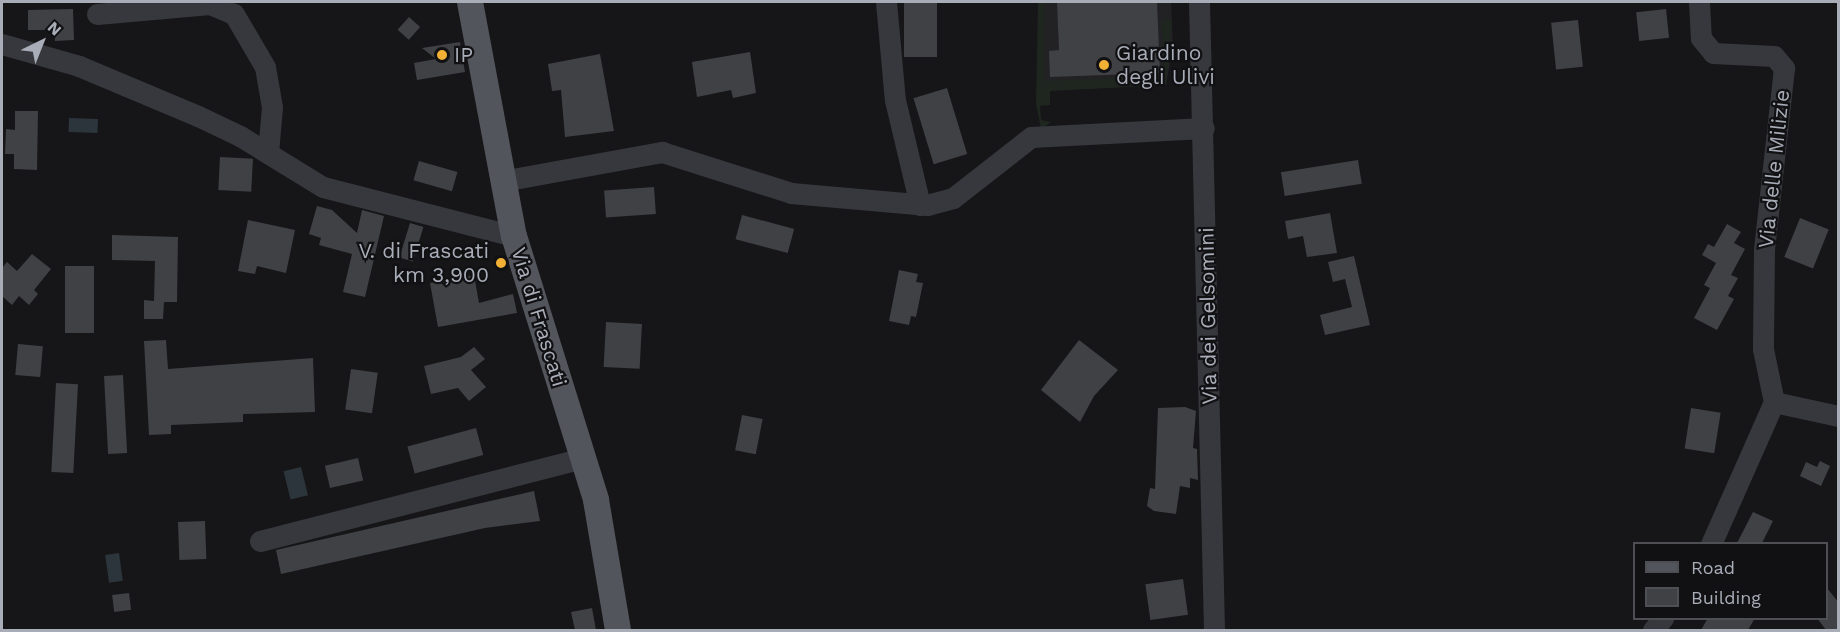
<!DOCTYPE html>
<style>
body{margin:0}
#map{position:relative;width:1840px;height:632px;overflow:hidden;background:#161618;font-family:"Work Sans",sans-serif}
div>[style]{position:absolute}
.built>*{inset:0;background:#222225}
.green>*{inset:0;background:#1e261f}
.water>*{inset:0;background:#2c353c;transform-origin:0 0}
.building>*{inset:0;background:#404145;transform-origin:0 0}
.minor>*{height:21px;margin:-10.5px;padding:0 10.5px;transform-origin:10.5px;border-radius:10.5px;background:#37383d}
.major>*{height:26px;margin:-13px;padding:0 13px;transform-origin:13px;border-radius:13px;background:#53555c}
.dots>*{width:16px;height:16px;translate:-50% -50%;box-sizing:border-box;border:3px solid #111113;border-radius:50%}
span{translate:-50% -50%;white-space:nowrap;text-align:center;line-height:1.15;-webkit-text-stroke:4.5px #111113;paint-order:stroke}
.poi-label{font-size:21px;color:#a8adb8}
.left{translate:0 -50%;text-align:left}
.right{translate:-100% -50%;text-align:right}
.street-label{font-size:21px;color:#a8adb8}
.frame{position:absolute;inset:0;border:3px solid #a8adb8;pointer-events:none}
.legend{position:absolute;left:1633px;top:542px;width:195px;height:78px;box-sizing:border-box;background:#111113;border:2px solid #4d4f55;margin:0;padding:8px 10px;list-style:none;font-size:18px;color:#a8adb8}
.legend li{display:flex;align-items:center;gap:12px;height:30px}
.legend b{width:30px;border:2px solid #4d4f55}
.north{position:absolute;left:12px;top:12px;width:60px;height:60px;-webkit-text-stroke:4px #111113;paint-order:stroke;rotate:43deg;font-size:16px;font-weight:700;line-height:24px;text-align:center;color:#a8adb8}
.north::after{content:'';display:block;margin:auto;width:21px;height:27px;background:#a8adb8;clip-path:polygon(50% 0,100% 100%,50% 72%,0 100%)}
</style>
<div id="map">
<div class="built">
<i style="clip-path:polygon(1038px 2px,1171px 2px,1173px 46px,1166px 85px,1039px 91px)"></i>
</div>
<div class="green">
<i style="clip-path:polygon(1038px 2px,1045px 2px,1044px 81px,1164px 76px,1162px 20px,1172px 20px,1166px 85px,1050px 91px,1050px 105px,1040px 106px,1041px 120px,1051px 122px,1041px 129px,1036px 104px)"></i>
</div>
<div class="water">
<i style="left:69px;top:118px;width:29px;height:14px;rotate:2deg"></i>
<i style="left:301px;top:467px;width:29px;height:18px;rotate:76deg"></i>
<i style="left:119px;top:553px;width:28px;height:14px;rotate:82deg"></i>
</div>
<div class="building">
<i style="left:904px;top:2px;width:33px;height:55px"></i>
<i style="clip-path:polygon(1057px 2px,1157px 2px,1160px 73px,1050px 77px,1049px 51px,1059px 50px)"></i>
<i style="clip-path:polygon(73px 9px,74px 40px,55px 41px,54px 30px,28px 30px,28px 10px)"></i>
<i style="left:1666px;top:9px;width:29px;height:30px;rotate:84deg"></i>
<i style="left:409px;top:17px;width:15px;height:17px;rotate:42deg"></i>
<i style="left:1578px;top:20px;width:47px;height:27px;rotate:84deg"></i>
<i style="clip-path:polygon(460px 42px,465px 72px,417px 80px,414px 63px,436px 59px,422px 48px)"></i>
<i style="clip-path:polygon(750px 52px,756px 93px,733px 98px,731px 90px,697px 97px,692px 62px)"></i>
<i style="clip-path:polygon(600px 54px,614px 131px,565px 137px,561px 90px,552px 91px,548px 64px)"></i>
<i style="left:947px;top:88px;width:69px;height:35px;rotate:73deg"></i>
<i style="clip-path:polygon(15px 111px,38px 111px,37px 170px,14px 169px,14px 154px,5px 154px,6px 129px,15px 130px)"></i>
<i style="left:220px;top:157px;width:33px;height:33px;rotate:3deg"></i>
<i style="left:1358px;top:160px;width:24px;height:78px;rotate:81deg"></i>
<i style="left:419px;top:161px;width:40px;height:20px;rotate:16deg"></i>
<i style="left:654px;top:187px;width:27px;height:50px;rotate:86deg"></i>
<i style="clip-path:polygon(317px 206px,332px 210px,357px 233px,362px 210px,384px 216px,365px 297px,343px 292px,352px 254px,319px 245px,321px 238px,309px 234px)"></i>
<i style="clip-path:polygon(1330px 213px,1337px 253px,1307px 257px,1303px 236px,1288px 239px,1285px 221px)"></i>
<i style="left:742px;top:215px;width:54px;height:25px;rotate:15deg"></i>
<i style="left:1800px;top:218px;width:31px;height:42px;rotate:22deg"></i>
<i style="clip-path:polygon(248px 220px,295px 230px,286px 273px,257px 266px,255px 274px,238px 271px)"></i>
<i style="left:410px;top:223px;width:14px;height:36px;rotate:17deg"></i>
<i style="clip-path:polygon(1727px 224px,1741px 232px,1734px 243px,1745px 249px,1731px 275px,1738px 278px,1728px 296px,1734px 299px,1717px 330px,1694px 318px,1710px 288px,1704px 285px,1716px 263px,1702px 255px,1708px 244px,1714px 247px)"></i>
<i style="clip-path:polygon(112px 235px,178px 237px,177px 302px,164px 302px,163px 319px,144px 319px,144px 300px,154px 301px,155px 261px,112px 260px)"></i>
<i style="clip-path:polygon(32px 254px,51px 269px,34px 290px,38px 294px,29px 305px,19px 296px,12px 305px,2px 296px,2px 268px,7px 262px,17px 271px)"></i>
<i style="clip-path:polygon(1354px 256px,1370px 325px,1325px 335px,1320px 315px,1352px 307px,1345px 279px,1333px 282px,1328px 262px)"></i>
<i style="left:65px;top:266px;width:29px;height:67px"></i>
<i style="clip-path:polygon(899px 270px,918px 274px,916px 282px,923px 283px,916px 317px,911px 316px,909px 325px,889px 321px)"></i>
<i style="clip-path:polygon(474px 275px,479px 303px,513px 294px,517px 313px,438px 327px,430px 283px)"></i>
<i style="left:606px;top:322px;width:36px;height:45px;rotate:3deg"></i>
<i style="clip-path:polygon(166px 340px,168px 369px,313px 358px,315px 412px,243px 414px,243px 422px,171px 425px,171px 434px,149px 435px,144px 341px)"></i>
<i style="clip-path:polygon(1079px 340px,1118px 370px,1094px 396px,1080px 422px,1041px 390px)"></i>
<i style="left:18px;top:344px;width:25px;height:31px;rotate:5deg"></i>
<i style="clip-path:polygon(474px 347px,485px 359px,471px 370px,486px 387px,469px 401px,458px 388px,431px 394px,424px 366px,461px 357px)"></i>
<i style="left:351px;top:369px;width:27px;height:41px;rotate:8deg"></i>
<i style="left:123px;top:375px;width:78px;height:19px;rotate:87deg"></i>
<i style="left:56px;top:383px;width:22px;height:89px;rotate:3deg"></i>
<i style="clip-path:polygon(1185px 407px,1196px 411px,1193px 448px,1197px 449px,1198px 480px,1190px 478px,1190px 488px,1180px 486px,1176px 514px,1154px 511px,1147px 506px,1150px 488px,1155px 489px,1158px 408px)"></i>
<i style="left:1691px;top:408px;width:30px;height:41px;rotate:9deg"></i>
<i style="left:742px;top:415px;width:21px;height:36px;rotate:11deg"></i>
<i style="left:476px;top:428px;width:28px;height:71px;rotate:75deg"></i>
<i style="left:358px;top:458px;width:23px;height:34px;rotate:77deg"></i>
<i style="clip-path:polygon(1820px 461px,1830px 466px,1821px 486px,1800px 476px,1806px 462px,1817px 467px)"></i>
<i style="clip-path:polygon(534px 491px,540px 521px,485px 528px,281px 574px,276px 550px)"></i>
<i style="clip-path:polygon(1753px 512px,1773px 521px,1762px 543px,1737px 543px)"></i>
<i style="left:205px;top:521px;width:38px;height:27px;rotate:88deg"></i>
<i style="left:1183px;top:579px;width:36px;height:38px;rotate:82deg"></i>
<i style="clip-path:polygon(1827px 588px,1839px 603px,1839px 630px,1826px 630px,1817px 618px,1827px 618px)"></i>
<i style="left:129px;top:593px;width:17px;height:17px;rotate:83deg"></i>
<i style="clip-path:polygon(592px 608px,596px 630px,575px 630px,571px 612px)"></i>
<i style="clip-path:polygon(1708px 618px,1755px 618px,1748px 630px,1701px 630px)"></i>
</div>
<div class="minor">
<i style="left:886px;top:2px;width:98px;rotate:84.8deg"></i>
<i style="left:895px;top:100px;width:108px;rotate:76.6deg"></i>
<i style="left:1199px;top:2px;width:628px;rotate:88.63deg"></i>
<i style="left:1699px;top:2px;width:36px;rotate:87deg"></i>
<i style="left:1701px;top:38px;width:19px;rotate:51deg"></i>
<i style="left:1713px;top:53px;width:61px;rotate:2.8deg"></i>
<i style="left:1774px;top:56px;width:16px;rotate:50deg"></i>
<i style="left:1784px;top:68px;width:182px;rotate:96.3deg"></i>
<i style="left:1764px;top:249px;width:100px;rotate:90.6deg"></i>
<i style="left:1763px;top:349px;width:54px;rotate:78.3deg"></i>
<i style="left:97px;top:14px;width:113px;rotate:-5.1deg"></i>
<i style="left:210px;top:4px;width:26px;rotate:23deg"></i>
<i style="left:234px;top:14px;width:61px;rotate:59.7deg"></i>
<i style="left:265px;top:67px;width:41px;rotate:80.1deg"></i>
<i style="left:272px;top:107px;width:46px;rotate:95deg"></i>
<i style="left:2px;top:44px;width:80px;rotate:15.9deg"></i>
<i style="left:79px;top:66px;width:129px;rotate:22.8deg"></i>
<i style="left:198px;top:116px;width:47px;rotate:25.5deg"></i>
<i style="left:240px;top:136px;width:97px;rotate:31.6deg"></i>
<i style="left:323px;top:187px;width:197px;rotate:14.4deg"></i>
<i style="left:502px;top:181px;width:163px;rotate:-10.3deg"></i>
<i style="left:662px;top:152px;width:135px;rotate:17.6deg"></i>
<i style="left:791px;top:193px;width:137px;rotate:5deg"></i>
<i style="left:927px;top:205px;width:27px;rotate:-15deg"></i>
<i style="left:953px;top:198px;width:99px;rotate:-38deg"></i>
<i style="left:1031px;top:137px;width:173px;rotate:-3deg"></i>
<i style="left:260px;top:541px;width:334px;rotate:-14.4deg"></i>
<i style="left:1711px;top:544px;width:155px;rotate:-66.1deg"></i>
<i style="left:1774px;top:402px;width:66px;rotate:12.3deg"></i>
<i style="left:1653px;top:630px;width:16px;rotate:-50deg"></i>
</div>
<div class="major">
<i style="left:470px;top:2px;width:238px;rotate:79.4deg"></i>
<i style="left:514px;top:236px;width:276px;rotate:72.7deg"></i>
<i style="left:596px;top:500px;width:132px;rotate:80.4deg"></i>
</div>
<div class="dots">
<i style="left:442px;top:55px;background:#f2b134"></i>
<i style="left:1104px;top:65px;background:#f2b134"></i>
<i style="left:501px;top:263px;background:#f2b134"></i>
</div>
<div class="poi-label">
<span class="left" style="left:1116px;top:65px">Giardino<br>degli Ulivi</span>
<span class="left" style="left:454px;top:55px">IP</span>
<span class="right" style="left:489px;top:263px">V. di Frascati<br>km 3,900</span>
</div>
<div class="street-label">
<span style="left:1774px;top:169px;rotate:-84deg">Via delle Milizie</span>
<span style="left:1208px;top:316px;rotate:-91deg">Via dei Gelsomini</span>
<span style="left:539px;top:317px;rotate:73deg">Via di Frascati</span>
</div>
<div class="frame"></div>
<ul class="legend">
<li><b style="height:8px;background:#53555c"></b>Road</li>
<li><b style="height:16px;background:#404145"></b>Building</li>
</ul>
<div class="north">N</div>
</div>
